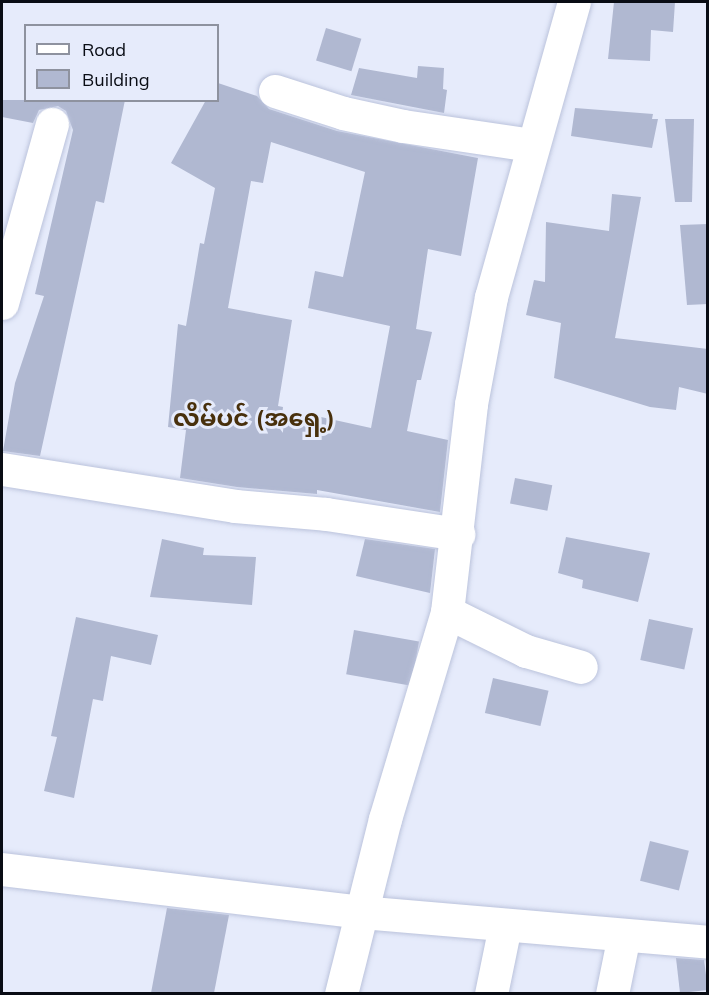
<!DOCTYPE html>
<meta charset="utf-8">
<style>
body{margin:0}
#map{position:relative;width:709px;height:995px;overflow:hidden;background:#e6ebfb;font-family:Mulish,"Noto Sans Myanmar",sans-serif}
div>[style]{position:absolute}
.building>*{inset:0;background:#b0b8d1;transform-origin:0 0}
.roads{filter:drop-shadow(0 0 2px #bbc3dc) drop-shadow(0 0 2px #bbc3dc)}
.street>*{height:33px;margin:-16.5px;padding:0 16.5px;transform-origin:16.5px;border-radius:16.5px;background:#fff}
span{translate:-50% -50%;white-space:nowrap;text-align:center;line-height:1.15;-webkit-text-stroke:6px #e6ebfb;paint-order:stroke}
.quarter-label{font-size:24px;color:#48300c;font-weight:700}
.frame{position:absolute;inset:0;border:3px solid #090c14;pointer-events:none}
.legend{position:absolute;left:24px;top:24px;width:195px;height:78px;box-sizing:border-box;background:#e6ebfb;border:2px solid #8e929f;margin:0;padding:8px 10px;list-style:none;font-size:18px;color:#090c14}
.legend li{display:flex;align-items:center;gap:12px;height:30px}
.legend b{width:30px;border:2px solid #8e929f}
</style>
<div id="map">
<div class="building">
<i style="clip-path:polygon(614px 2px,675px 2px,673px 32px,651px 30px,650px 61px,608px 59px)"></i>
<i style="left:326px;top:28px;width:37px;height:34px;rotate:17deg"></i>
<i style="clip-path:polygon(418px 66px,444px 68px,443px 89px,447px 90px,444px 113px,351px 95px,359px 68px,417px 78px)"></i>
<i style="clip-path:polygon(evenodd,218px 83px,257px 96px,269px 109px,337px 131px,478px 158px,461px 256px,428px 249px,416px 329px,432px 332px,421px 380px,417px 380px,407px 431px,448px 440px,440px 512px,317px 490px,317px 494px,237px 487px,180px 478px,186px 430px,168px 427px,178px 324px,186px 326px,200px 243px,204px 244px,215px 188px,171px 163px,206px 100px,218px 100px,218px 83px,271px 142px,365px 172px,343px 277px,315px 271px,308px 308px,390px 326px,371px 428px,321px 417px,282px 416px,283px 407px,278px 406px,292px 320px,228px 308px,251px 181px,263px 183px,271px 142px)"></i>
<i style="clip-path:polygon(2px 100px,125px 100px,104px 203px,96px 201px,40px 456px,3px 451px,15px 383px,44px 296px,35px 294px,73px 130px,66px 111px,58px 106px,39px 110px,33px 123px,2px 117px)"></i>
<i style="clip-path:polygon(575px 108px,653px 114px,652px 119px,658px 119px,652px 148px,571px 136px)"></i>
<i style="clip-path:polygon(665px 119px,694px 119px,692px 202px,675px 202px)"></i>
<i style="clip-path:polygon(612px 194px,641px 197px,615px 338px,708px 349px,708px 394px,679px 387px,676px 410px,650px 407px,554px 378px,561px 323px,526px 315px,534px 280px,545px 282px,546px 222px,609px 231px)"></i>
<i style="clip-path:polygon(708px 224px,708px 304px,687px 305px,680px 225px)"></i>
<i style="left:515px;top:478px;width:38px;height:26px;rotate:11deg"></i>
<i style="clip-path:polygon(566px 537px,650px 553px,638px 602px,582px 588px,583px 580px,558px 573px)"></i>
<i style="clip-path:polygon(162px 539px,204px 548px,203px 555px,256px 557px,252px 605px,150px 597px)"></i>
<i style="clip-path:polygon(365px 539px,435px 549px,430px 593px,356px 576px)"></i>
<i style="clip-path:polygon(76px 617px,158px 635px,151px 665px,111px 656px,103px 701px,93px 699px,74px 798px,44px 791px,57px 737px,51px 736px)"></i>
<i style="left:649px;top:619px;width:45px;height:42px;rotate:12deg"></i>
<i style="left:354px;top:630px;width:66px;height:45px;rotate:10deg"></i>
<i style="left:493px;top:678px;width:57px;height:36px;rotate:13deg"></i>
<i style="left:650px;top:841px;width:40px;height:41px;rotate:14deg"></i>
<i style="clip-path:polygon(167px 908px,229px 915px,214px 993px,151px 993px)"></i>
<i style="clip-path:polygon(676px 958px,704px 960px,708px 990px,680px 993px)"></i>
</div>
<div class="roads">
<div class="street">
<i style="left:275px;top:91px;width:71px;rotate:17.9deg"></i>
<i style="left:343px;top:113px;width:61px;rotate:12.2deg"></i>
<i style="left:403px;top:126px;width:129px;rotate:8.4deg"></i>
<i style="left:2px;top:303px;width:186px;rotate:-74.4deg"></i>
<i style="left:2px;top:469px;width:236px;rotate:9deg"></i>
<i style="left:235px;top:506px;width:91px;rotate:5deg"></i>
<i style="left:326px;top:514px;width:134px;rotate:8.6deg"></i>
<i style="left:447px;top:612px;width:88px;rotate:26.3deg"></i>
<i style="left:526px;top:651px;width:57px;rotate:16.2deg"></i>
<i style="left:2px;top:869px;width:362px;rotate:6.8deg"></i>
<i style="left:361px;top:912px;width:348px;rotate:4.9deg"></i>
<i style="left:341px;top:994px;width:180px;rotate:-75.9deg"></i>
<i style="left:385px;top:819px;width:216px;rotate:-73.3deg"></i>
<i style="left:447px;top:612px;width:209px;rotate:-83.4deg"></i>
<i style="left:471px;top:404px;width:109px;rotate:-79.4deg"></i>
<i style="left:491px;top:297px;width:306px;rotate:-74.3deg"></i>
<i style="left:491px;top:994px;width:69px;rotate:-78.4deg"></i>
<i style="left:612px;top:994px;width:60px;rotate:-78.5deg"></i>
</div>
</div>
<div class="quarter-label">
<span style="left:254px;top:418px">လိမ်ပင် (အရှေ့)</span>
</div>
<div class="frame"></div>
<ul class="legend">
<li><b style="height:8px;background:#fff"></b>Road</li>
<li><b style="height:16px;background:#b0b8d1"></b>Building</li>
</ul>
</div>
